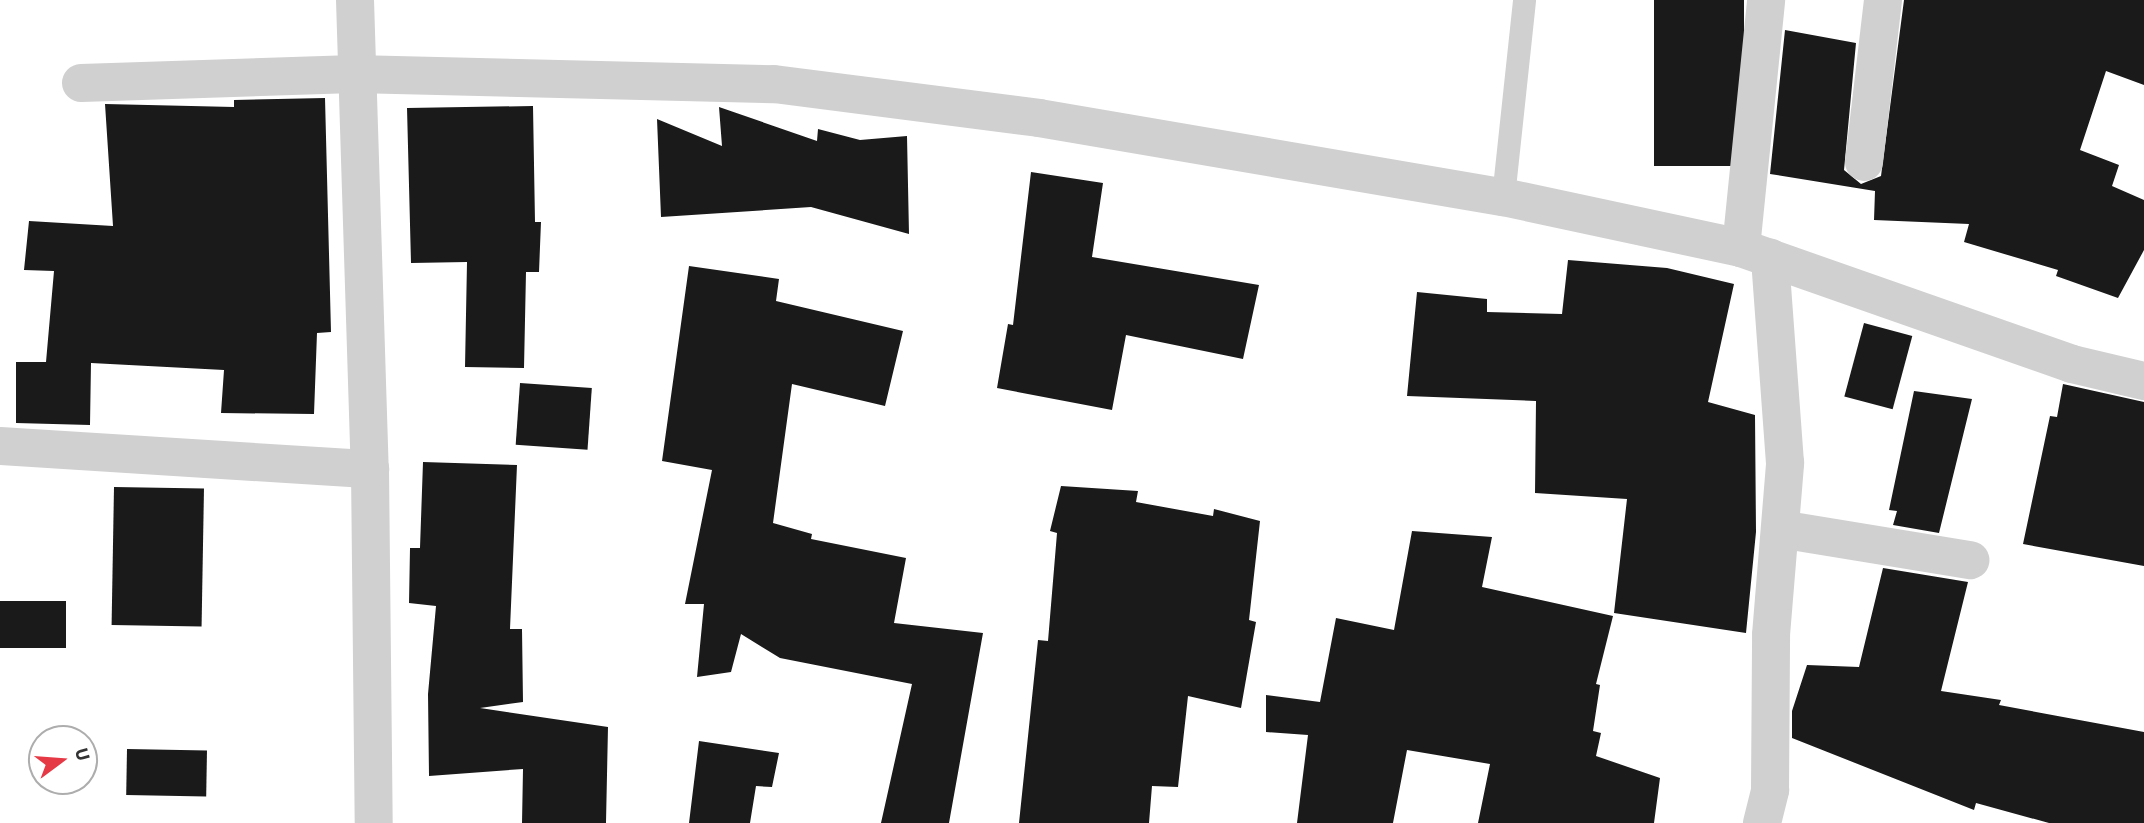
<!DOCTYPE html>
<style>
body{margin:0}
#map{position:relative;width:2144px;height:823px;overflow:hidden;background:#fff;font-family:"Source Sans 3",sans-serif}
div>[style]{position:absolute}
.building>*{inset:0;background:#1a1a1a;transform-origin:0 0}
.lane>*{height:23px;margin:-11.5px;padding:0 11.5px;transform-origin:11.5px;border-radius:11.5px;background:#d0d0d0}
.street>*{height:38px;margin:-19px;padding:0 19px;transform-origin:19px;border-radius:19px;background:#d0d0d0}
span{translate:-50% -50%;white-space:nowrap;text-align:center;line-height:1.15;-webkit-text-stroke:7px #fff;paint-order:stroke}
.north{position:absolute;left:28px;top:725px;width:70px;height:70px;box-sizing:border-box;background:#fff;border:2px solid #adadad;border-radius:50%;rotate:74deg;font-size:19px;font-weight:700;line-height:28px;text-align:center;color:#333}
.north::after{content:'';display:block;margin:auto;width:24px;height:32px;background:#e63946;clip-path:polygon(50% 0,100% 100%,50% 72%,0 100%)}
</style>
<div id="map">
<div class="building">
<i style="left:1654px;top:0;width:90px;height:166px"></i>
<i style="clip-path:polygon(1904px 0,2144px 0,2144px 85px,2106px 71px,2080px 150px,2119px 165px,2112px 186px,2144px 200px,2144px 250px,2118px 298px,2056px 276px,2058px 270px,1964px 242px,1969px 224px,1874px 220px,1875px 191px,1770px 174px,1785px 30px,1856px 43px,1844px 170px,1861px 184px,1881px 176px)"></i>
<i style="clip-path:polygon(325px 98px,331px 332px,317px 333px,314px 414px,221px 413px,224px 370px,91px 363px,90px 425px,16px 423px,16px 362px,46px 362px,54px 271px,24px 270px,29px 221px,113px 226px,105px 104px,234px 107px,234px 100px)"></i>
<i style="clip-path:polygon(533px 106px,535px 222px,541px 222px,539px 272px,526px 272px,524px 368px,465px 367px,467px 262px,411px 263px,407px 108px)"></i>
<i style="clip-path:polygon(719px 107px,817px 141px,818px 129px,860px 140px,907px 136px,909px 234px,811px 207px,661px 217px,657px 119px,722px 146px)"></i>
<i style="clip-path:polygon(1031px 172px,1103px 183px,1092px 257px,1259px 285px,1243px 359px,1126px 335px,1112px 410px,997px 388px,1008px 324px,1013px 325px)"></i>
<i style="clip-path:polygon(1568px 260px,1667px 268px,1734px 284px,1708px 402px,1755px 415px,1756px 532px,1746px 633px,1614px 613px,1627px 499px,1535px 493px,1536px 401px,1407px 396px,1417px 292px,1487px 299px,1487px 312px,1562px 314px)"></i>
<i style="clip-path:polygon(689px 266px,779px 279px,776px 301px,903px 331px,885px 406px,792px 384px,773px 523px,812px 534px,811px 539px,906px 558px,894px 623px,983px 633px,949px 823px,881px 823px,912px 684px,780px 658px,741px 634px,731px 672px,697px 677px,704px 604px,685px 604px,712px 470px,662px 461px)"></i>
<i style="left:1864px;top:323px;width:50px;height:76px;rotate:15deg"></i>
<i style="left:520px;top:383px;width:72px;height:62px;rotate:4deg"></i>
<i style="clip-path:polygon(2063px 384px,2144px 402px,2144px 566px,2023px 544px,2050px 416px,2057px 417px)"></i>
<i style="clip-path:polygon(1914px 391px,1972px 399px,1939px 533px,1893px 525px,1897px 511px,1889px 510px)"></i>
<i style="clip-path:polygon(423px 462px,517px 465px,510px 629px,522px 629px,523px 702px,480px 708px,608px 727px,606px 823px,522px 823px,523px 769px,429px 776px,428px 694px,436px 606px,409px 603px,410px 548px,420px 548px)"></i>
<i style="clip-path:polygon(1061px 486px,1138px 491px,1136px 502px,1213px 516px,1214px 509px,1260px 521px,1249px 620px,1256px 622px,1241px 708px,1188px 696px,1178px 787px,1152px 786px,1149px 823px,1019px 823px,1038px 640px,1048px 641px,1057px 533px,1050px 531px)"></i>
<i style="left:114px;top:487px;width:90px;height:138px;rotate:1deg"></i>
<i style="clip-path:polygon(1412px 531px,1492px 537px,1482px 587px,1613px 616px,1596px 684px,1600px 685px,1593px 731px,1601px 733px,1596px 756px,1660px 778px,1654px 823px,1478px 823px,1490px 764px,1407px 750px,1393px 823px,1297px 823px,1308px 735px,1266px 732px,1266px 695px,1320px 702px,1336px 618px,1394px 630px)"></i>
<i style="clip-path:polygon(1883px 568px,1968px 582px,1941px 691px,2001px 700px,1999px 705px,2144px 732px,2144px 823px,2049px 823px,1976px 803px,1974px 810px,1792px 738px,1792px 711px,1807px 665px,1859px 667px)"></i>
<i style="left:0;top:601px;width:66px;height:47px"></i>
<i style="clip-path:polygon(699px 741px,779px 753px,772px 787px,756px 786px,750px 823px,689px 823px)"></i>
<i style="left:127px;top:749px;width:80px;height:46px;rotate:1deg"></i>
</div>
<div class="lane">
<i style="left:1503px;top:197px;width:198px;rotate:-83.9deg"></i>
</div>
<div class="street">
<i style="left:355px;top:0;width:469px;rotate:88.2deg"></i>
<i style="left:370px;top:469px;width:354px;rotate:89.4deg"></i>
<i style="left:81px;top:83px;width:273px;rotate:-1.9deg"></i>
<i style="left:354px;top:74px;width:420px;rotate:1.4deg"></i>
<i style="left:774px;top:84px;width:267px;rotate:7.3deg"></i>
<i style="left:1039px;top:118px;width:471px;rotate:9.7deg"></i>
<i style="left:1503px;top:197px;width:243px;rotate:12.1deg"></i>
<i style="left:1741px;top:248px;width:351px;rotate:19.3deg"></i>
<i style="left:2072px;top:364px;width:74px;rotate:13.3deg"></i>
<i style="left:1864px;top:162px;width:163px;rotate:-83.3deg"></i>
<i style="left:1741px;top:248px;width:249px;rotate:-84.2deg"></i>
<i style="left:0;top:446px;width:371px;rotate:3.6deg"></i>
<i style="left:1780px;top:529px;width:193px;rotate:9.3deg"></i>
<i style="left:1762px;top:823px;width:34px;rotate:-76deg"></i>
<i style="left:1770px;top:790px;width:155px;rotate:-89.6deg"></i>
<i style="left:1771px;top:635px;width:173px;rotate:-85.3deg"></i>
<i style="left:1785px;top:463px;width:206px;rotate:-94.2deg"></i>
</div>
<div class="north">U</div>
</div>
